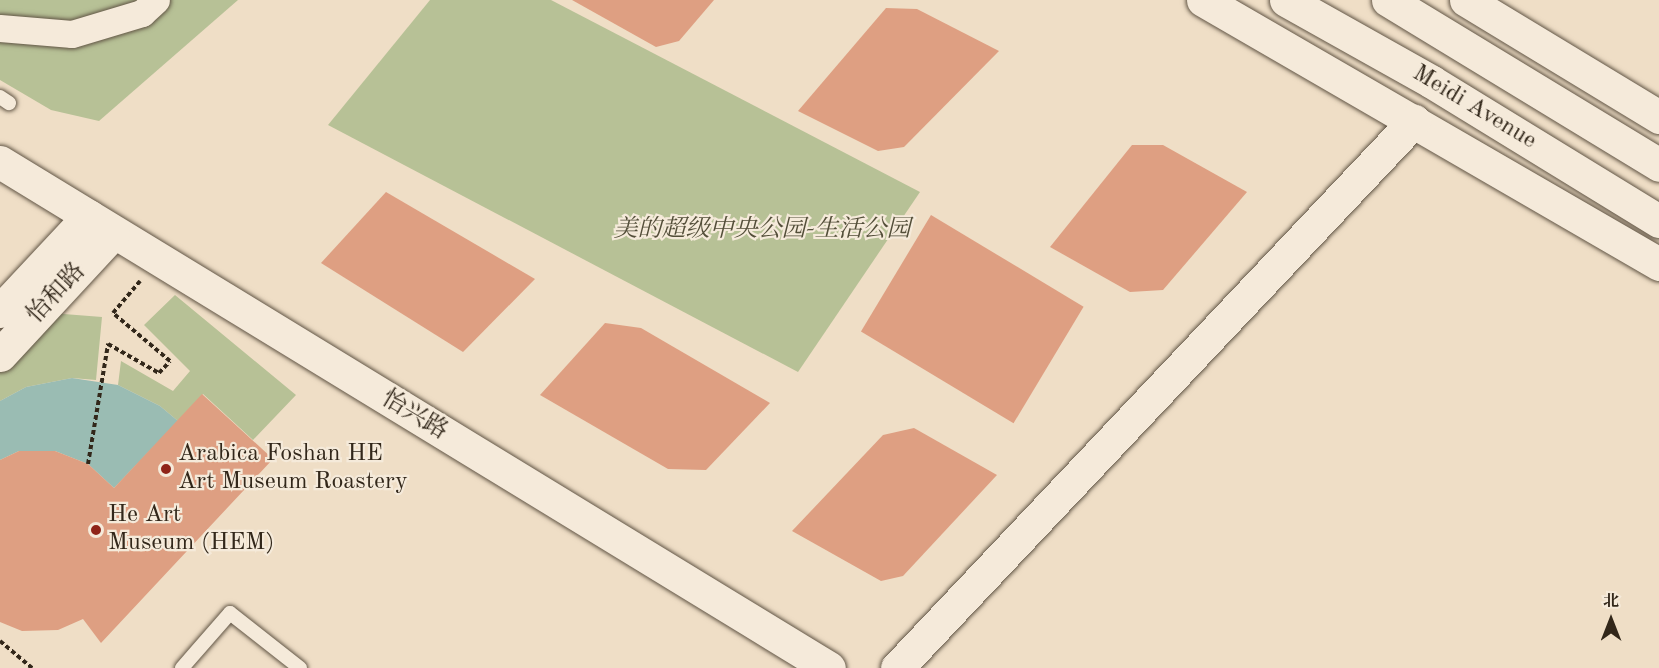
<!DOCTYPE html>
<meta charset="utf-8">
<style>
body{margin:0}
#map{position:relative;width:1659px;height:668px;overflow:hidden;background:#efdec6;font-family:"Old Standard TT","Noto Serif SC",serif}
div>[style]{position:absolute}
.green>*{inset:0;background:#b7c196}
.water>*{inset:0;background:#9abcb3}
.building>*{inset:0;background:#de9f82;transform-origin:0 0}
.path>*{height:4px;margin-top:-2px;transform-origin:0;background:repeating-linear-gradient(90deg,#32271a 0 4.5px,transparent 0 7.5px)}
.roads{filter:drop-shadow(0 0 2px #615545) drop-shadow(0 0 2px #615545)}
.lane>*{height:14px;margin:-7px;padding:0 7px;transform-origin:7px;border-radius:7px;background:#f5eada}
.street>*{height:27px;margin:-13.5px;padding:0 13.5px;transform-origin:13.5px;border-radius:13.5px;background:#f5eada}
.secondary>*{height:33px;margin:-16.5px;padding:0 16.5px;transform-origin:16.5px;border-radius:16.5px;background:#f5eada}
.dots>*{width:16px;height:16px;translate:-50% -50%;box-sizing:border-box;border:3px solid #f5eada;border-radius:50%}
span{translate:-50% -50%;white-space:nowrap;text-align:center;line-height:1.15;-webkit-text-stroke:4.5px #f5eada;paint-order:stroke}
.street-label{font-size:24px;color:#32271a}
.park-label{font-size:24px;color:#534e39;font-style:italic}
.poi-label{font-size:24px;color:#32271a}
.left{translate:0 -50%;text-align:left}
.north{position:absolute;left:1581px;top:590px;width:60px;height:60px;-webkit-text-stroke:4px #f5eada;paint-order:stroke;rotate:0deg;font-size:16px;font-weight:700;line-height:24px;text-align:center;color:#32271a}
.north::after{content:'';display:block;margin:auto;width:21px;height:27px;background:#32271a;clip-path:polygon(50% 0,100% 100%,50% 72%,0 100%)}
</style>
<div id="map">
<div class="green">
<i style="clip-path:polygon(0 0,238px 0,99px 121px,51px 110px,0 80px)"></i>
<i style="clip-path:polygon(430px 0,551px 0,920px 192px,798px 372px,328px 125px)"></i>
<i style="clip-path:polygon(175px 295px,296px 395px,253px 440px,203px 394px,178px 421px,160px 406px,118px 385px,121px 361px,173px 391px,190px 371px,144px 325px)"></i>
<i style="clip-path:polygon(51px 313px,102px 317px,96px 380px,72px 378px,26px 387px,0 401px,0 367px)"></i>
</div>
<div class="water">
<i style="clip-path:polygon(72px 378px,118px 385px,160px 406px,178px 421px,114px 488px,88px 464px,55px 451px,19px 451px,0 460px,0 401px,26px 387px)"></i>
</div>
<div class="building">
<i style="clip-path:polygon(572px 0,714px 0,679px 41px,656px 47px)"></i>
<i style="clip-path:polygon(886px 8px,917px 9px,999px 51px,904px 147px,878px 151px,798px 111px)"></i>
<i style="clip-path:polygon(1132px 145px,1163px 145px,1247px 192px,1163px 290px,1130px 292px,1050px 247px)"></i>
<i style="clip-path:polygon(386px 192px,535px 279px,463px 352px,321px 263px)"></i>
<i style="left:931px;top:215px;width:178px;height:136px;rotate:31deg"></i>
<i style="clip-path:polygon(605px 323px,641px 328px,770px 403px,706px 470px,668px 469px,540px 395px)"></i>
<i style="clip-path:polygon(202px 394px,273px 459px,101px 643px,83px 619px,58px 630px,22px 631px,0 622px,0 460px,19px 451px,55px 451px,88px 464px,114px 488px)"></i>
<i style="clip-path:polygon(914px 428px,997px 475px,903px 576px,881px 581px,792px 531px,883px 435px)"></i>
</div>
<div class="path">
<i style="left:88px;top:464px;width:122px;rotate:-80.5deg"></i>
<i style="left:108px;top:344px;width:59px;rotate:29.6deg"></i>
<i style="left:159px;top:373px;width:16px;rotate:-47deg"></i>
<i style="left:170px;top:361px;width:75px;rotate:-139.9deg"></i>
<i style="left:113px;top:313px;width:42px;rotate:-49.8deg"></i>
<i style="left:0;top:641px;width:42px;rotate:40.2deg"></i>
</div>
<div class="roads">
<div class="lane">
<i style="left:0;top:97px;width:11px;rotate:34deg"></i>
<i style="left:182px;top:668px;width:73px;rotate:-48.9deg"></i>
<i style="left:230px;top:613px;width:89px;rotate:38.2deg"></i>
</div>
<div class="street">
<i style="left:0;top:28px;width:72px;rotate:4.8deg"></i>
<i style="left:72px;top:34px;width:73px;rotate:-16.7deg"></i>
<i style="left:142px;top:13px;width:19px;rotate:-43deg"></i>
</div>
<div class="secondary">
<i style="left:1203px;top:0;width:527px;rotate:30.07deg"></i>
<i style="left:1286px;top:0;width:167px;rotate:29.3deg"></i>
<i style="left:1432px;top:82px;width:266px;rotate:31.5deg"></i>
<i style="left:1388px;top:0;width:317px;rotate:31.3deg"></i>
<i style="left:1466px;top:0;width:226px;rotate:31.2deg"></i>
<i style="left:0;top:162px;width:971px;rotate:31.4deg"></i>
<i style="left:0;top:311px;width:130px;rotate:-46.9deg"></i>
<i style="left:0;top:355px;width:166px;rotate:-47.2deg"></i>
<i style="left:897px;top:668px;width:753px;rotate:-46.62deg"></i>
</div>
</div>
<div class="dots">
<i style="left:166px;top:469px;background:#8f2418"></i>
<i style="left:96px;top:530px;background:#8f2418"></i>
</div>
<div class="street-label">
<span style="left:1474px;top:108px;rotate:31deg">Meidi Avenue</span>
<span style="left:57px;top:294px;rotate:-47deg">怡和路</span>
<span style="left:414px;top:416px;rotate:31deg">怡兴路</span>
</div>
<div class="park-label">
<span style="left:762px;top:231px">美的超级中央公园-生活公园</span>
</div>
<div class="poi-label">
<span class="left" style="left:178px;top:469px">Arabica Foshan HE<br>Art Museum Roastery</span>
<span class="left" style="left:108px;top:530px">He Art<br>Museum (HEM)</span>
</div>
<div class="north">北</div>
</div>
